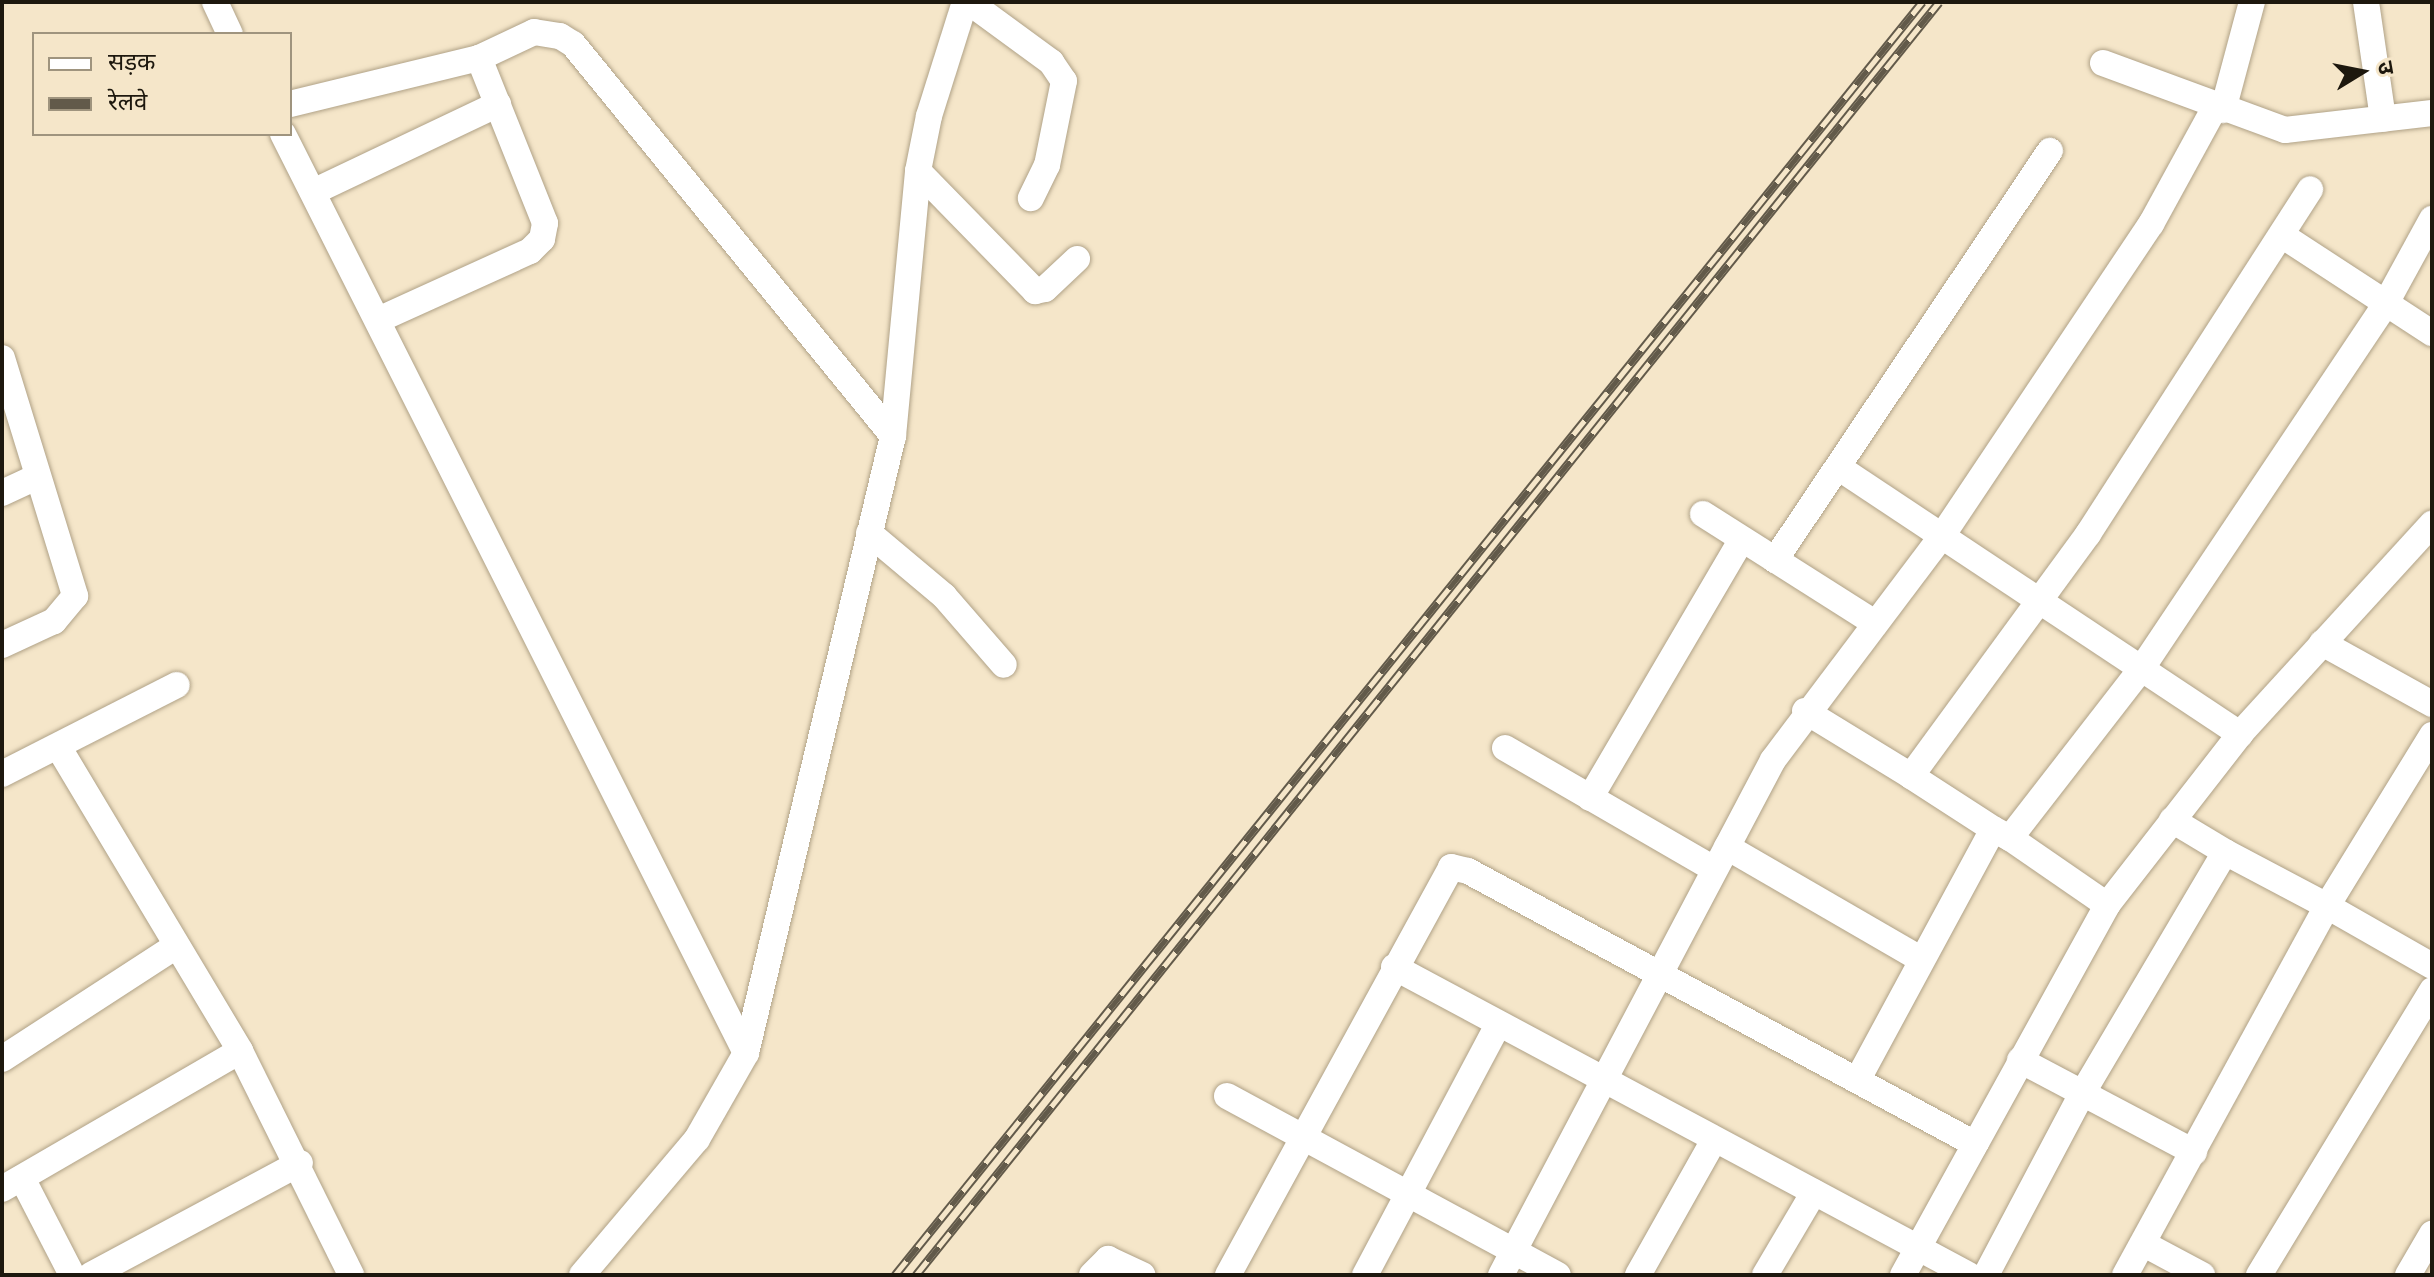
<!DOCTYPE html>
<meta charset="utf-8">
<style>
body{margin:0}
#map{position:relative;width:2434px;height:1277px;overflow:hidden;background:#f5e6c9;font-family:"Alegreya Sans","Noto Sans Devanagari",sans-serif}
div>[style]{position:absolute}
.roads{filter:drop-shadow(0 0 2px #b0a287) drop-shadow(0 0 2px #b0a287)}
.minor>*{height:26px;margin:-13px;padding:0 13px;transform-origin:13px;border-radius:13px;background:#fff}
.rail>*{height:9px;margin-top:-4.5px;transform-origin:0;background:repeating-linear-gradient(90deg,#f5e6c9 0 18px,#625a4a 0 36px);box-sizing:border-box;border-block:2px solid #625a4a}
span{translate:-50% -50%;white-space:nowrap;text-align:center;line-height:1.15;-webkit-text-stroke:7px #f5e6c9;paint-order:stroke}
.frame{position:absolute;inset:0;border:4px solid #1d180e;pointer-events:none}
.legend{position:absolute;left:32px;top:32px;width:260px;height:104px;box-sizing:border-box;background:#f5e6c9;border:2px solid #9f947e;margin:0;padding:10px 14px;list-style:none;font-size:24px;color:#1d180e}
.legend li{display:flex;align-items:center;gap:16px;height:40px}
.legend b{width:40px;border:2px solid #9f947e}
.north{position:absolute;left:2322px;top:32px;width:80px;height:80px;-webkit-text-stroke:6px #f5e6c9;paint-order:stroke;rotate:80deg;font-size:22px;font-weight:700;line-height:32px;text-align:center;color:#1d180e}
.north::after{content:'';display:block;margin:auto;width:28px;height:36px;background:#1d180e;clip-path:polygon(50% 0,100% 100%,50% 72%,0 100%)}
</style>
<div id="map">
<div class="roads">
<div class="minor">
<i style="left:215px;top:2px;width:35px;rotate:65deg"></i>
<i style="left:969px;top:2px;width:102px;rotate:36.2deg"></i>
<i style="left:1051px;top:62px;width:23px;rotate:56deg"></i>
<i style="left:1064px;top:81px;width:86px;rotate:101.4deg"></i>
<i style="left:1047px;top:165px;width:37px;rotate:116deg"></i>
<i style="left:2366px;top:2px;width:118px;rotate:81.7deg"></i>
<i style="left:2103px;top:63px;width:194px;rotate:20.2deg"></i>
<i style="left:2285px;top:130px;width:148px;rotate:-6.6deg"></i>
<i style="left:290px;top:104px;width:195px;rotate:-13.7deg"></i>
<i style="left:479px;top:58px;width:61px;rotate:-25.3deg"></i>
<i style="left:534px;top:32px;width:26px;rotate:9deg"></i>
<i style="left:560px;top:36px;width:15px;rotate:32deg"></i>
<i style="left:573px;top:44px;width:506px;rotate:50.77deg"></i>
<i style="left:2223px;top:110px;width:112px;rotate:-75deg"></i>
<i style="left:283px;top:134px;width:1029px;rotate:63.26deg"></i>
<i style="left:918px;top:171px;width:168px;rotate:45.7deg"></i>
<i style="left:1035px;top:291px;width:10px;rotate:-11deg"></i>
<i style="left:1045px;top:289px;width:44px;rotate:-43.2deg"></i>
<i style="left:313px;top:192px;width:205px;rotate:-25.4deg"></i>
<i style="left:2283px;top:236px;width:178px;rotate:33.1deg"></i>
<i style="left:378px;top:320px;width:167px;rotate:-24.4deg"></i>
<i style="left:530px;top:251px;width:17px;rotate:-45deg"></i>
<i style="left:542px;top:239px;width:16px;rotate:-79deg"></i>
<i style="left:545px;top:223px;width:178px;rotate:-111.8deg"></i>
<i style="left:2px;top:358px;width:249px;rotate:72.9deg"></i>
<i style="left:75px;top:596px;width:33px;rotate:130deg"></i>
<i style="left:54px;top:621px;width:57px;rotate:155.2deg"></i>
<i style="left:1838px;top:467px;width:483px;rotate:33.6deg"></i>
<i style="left:2px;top:493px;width:38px;rotate:-25deg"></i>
<i style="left:1703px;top:514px;width:204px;rotate:32.4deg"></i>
<i style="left:869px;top:533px;width:98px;rotate:40deg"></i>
<i style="left:944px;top:596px;width:91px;rotate:49deg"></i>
<i style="left:1775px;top:560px;width:493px;rotate:-56.1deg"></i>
<i style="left:2322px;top:643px;width:126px;rotate:29deg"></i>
<i style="left:1805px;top:711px;width:124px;rotate:31.5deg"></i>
<i style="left:59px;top:748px;width:353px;rotate:59.1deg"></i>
<i style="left:240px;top:1051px;width:250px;rotate:63.6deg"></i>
<i style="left:1505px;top:748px;width:241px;rotate:30.1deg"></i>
<i style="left:2px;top:774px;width:196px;rotate:-27deg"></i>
<i style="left:1590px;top:798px;width:300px;rotate:-59.6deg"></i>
<i style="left:2172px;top:820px;width:62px;rotate:31.1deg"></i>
<i style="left:1993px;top:829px;width:98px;rotate:-147.1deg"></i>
<i style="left:1911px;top:776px;width:300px;rotate:-53.8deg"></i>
<i style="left:2088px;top:534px;width:410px;rotate:-57.2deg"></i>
<i style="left:2010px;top:838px;width:118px;rotate:34.6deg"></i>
<i style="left:1727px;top:847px;width:225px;rotate:30.1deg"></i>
<i style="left:1394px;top:967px;width:652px;rotate:28.18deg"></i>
<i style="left:2px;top:1059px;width:207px;rotate:-33deg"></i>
<i style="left:2020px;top:1060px;width:197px;rotate:27.9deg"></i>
<i style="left:1858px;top:1079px;width:284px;rotate:-61.6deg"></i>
<i style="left:1993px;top:829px;width:19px;rotate:28deg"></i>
<i style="left:2010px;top:838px;width:215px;rotate:-52.2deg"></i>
<i style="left:2142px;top:668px;width:439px;rotate:-56.2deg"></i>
<i style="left:2386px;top:303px;width:96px;rotate:-61.3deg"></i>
<i style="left:1227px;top:1096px;width:376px;rotate:28.4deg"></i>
<i style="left:22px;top:1178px;width:109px;rotate:62.7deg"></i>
<i style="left:2px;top:1189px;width:275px;rotate:-30.1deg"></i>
<i style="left:2144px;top:1244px;width:66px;rotate:28.1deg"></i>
<i style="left:91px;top:1275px;width:237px;rotate:-28.2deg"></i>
<i style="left:582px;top:1275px;width:178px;rotate:-49.8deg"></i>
<i style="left:697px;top:1139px;width:99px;rotate:-60.3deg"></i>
<i style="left:746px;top:1053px;width:634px;rotate:-76.6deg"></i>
<i style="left:893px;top:436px;width:266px;rotate:-84.6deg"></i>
<i style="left:918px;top:171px;width:56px;rotate:-78.7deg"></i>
<i style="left:929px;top:116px;width:120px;rotate:-72.5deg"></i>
<i style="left:1092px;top:1275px;width:23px;rotate:-45deg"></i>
<i style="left:1108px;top:1259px;width:38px;rotate:25deg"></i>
<i style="left:1228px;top:1275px;width:465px;rotate:-61.3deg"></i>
<i style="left:1451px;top:867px;width:17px;rotate:13deg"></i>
<i style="left:1468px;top:871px;width:576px;rotate:28.3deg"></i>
<i style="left:1365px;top:1275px;width:283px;rotate:-62deg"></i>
<i style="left:1501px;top:1275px;width:582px;rotate:-62.16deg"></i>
<i style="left:1773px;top:760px;width:281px;rotate:-53deg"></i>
<i style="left:1942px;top:536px;width:376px;rotate:-56.2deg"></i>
<i style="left:2151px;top:224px;width:133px;rotate:-61.3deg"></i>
<i style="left:1638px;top:1275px;width:155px;rotate:-60.6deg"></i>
<i style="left:1765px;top:1275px;width:96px;rotate:-59.4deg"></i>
<i style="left:1903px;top:1275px;width:423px;rotate:-61.1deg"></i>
<i style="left:2107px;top:905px;width:217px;rotate:-52.1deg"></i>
<i style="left:2240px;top:734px;width:285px;rotate:-47.6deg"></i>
<i style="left:1986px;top:1275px;width:205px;rotate:-62.1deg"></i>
<i style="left:2082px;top:1094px;width:281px;rotate:-59.4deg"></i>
<i style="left:2225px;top:852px;width:115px;rotate:27.9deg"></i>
<i style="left:2327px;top:906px;width:201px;rotate:-58.4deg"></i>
<i style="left:2125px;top:1275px;width:421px;rotate:-61.3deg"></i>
<i style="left:2327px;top:906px;width:121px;rotate:29.7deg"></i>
<i style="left:2259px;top:1275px;width:333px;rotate:-58.7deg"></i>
<i style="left:2408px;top:1275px;width:48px;rotate:-59.7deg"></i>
</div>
</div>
<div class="rail">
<i style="left:895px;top:1275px;width:1636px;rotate:-51.1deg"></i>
<i style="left:916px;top:1275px;width:1633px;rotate:-51.21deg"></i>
</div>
<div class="frame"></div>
<ul class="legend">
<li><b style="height:10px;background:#fff"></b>सड़क</li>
<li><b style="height:10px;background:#625a4a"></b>रेलवे</li>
</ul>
<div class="north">उ</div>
</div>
